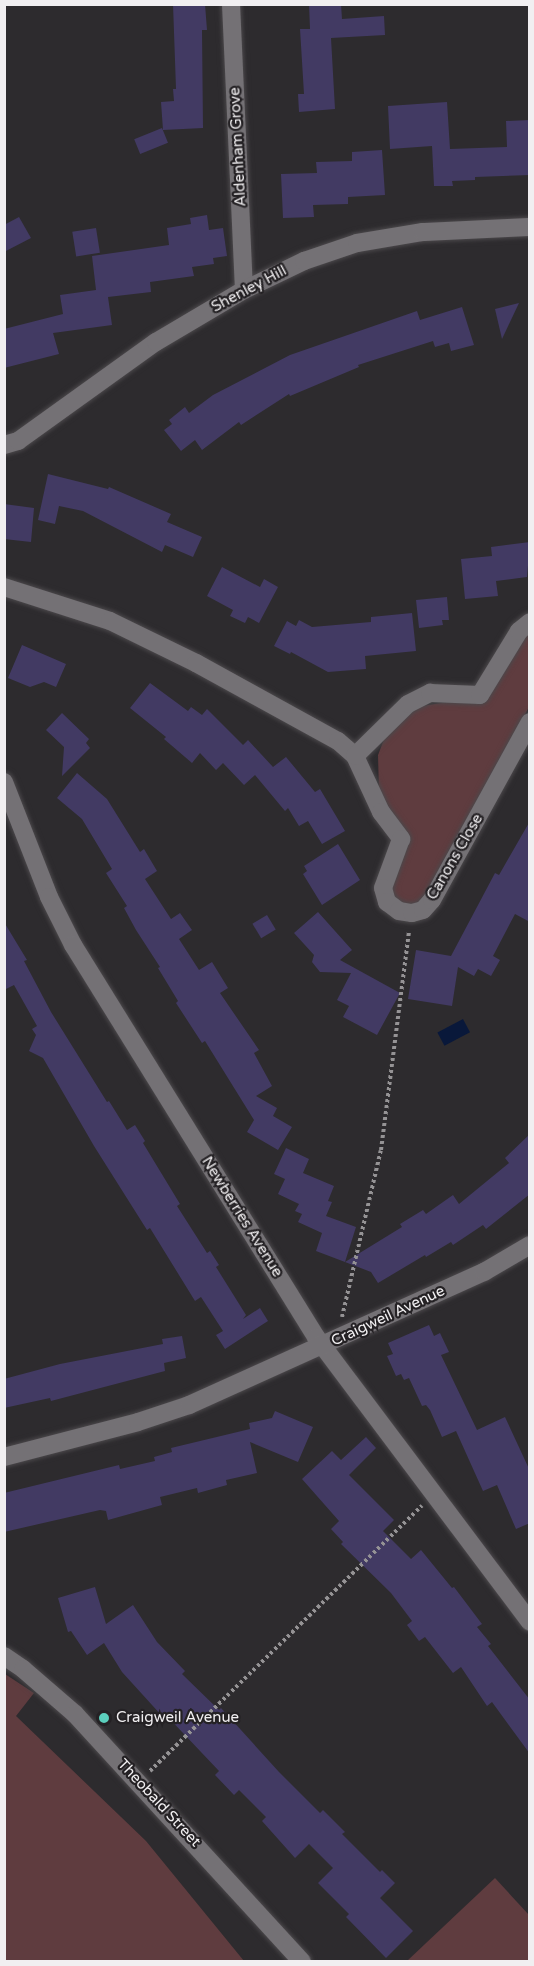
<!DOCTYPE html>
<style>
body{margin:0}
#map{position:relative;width:534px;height:1966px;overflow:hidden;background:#2d2b2e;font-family:"Varela Round",sans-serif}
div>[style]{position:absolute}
.green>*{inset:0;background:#5f3c3f}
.water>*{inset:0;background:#09183a;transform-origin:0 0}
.building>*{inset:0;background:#423a63;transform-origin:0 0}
.path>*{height:4px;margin-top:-2px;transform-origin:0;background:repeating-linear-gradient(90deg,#959395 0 3px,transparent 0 6px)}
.roads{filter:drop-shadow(0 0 2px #4b484b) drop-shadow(0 0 2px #4b484b)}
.minor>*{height:18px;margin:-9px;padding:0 9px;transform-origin:9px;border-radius:9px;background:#747175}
.dots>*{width:16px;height:16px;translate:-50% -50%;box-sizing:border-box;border:3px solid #242124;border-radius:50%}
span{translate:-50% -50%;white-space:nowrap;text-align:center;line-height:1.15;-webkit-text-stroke:4.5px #242124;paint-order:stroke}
.street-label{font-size:15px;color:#f1eff1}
.poi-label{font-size:15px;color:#f1eff1}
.left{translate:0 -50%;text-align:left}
.frame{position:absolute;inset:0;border:6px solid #f1eff1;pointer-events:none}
</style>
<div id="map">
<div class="green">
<i style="clip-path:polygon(529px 631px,529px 707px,427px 896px,422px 902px,407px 906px,394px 898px,391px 890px,392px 880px,407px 849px,408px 839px,379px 793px,378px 755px,386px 734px,397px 721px,422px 706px,454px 701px,483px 703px)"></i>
<i style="clip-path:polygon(5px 1674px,34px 1693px,16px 1716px,146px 1841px,244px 1961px,5px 1961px)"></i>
<i style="clip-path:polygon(495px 1878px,529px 1915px,529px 1961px,407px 1961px)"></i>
</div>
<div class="water">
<i style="left:463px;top:1019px;width:15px;height:29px;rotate:62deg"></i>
</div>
<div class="building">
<i style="clip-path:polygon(173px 4px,205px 4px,207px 30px,202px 30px,203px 128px,163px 130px,161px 102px,174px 101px,173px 89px,176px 89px)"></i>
<i style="clip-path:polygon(309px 4px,341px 4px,342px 19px,384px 16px,385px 35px,331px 38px,335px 109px,299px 112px,298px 94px,304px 94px,300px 29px,310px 29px)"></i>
<i style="clip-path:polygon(447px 102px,450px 149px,507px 147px,506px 121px,530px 120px,530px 175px,475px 177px,475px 180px,452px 181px,453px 186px,434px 186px,432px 146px,390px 149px,388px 106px)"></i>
<i style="left:162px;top:128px;width:16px;height:30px;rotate:68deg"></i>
<i style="clip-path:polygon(382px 150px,385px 195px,348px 197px,348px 204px,313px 205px,314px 217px,283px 218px,281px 174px,317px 173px,316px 162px,352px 161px,352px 152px)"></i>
<i style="clip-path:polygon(207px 215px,209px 230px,223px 228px,227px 256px,213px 258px,214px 264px,192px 267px,194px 276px,150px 282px,151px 292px,108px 297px,112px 325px,53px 333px,59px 354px,4px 368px,4px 329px,63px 314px,60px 295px,96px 290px,92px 256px,169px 245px,167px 228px,191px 224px,190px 218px)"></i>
<i style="clip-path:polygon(19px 217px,31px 238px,4px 252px,4px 225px)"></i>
<i style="left:96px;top:228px;width:25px;height:24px;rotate:81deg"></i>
<i style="clip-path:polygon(519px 303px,502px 339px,495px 309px)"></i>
<i style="clip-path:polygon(462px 307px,474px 345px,451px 351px,449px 343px,435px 347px,433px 341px,358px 365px,359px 367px,290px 396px,289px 394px,241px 425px,239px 422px,202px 450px,195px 440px,181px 451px,164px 430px,172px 424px,169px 420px,185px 407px,189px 413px,213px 395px,290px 355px,417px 311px,420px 320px)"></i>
<i style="clip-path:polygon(48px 474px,108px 489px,109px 487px,171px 514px,167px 522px,202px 537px,193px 557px,165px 545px,162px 552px,83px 511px,59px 506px,55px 524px,38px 520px)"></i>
<i style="clip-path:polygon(4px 504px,34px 508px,31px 542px,4px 539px)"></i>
<i style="clip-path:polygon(530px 542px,527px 577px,496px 581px,498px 596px,465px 599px,461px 559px,492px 556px,491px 547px)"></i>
<i style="clip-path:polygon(222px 567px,260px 587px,264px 579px,278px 587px,259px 623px,248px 617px,245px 623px,230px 616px,233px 610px,207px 596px)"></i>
<i style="clip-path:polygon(447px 597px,449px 620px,442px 620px,443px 625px,419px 628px,416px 600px)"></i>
<i style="clip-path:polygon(412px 613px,416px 651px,365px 656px,366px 669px,328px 672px,291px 652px,290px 654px,274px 646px,287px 621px,296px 626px,299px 620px,312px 627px,371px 622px,371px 617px)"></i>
<i style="clip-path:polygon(22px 645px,66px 664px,56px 687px,44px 682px,30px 687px,8px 678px)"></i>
<i style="clip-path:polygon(150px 683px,188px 711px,191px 707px,202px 715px,207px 709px,243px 745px,248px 740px,273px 767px,286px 757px,315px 792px,320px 789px,345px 831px,322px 844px,308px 821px,299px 826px,288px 808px,285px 811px,255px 775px,244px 785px,223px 763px,216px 770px,200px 753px,192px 763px,164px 739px,166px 737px,130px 708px)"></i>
<i style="clip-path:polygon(62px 713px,89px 739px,86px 743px,90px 748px,62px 776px,64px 747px,46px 730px)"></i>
<i style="clip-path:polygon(77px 773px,107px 799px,140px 852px,144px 849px,157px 871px,145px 879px,171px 919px,180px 913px,192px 930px,179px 939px,199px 970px,212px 962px,228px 988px,220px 993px,259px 1050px,254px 1053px,272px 1086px,256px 1096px,277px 1108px,273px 1116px,292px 1127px,278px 1150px,247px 1132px,254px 1120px,205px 1041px,202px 1043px,176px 1003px,178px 1001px,158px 968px,160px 967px,136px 930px,124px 908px,127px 906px,106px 873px,112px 869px,82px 819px,57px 798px)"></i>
<i style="clip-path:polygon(530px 821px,530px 922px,515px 914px,493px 956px,500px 960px,491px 976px,478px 969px,474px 976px,458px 967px,452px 1006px,408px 999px,416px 950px,451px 956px,495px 873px,499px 875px)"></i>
<i style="clip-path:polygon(338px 844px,360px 880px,322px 905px,303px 874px,307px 871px,304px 866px)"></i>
<i style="clip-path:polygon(318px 912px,352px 950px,340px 960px,400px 993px,377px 1035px,343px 1017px,349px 1006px,337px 1000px,351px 973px,320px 972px,312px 962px,314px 955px,294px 933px)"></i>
<i style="left:267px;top:915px;width:17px;height:17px;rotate:59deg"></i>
<i style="clip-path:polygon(4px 922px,27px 960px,24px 961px,51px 1012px,107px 1102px,109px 1101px,127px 1130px,135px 1125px,145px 1141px,143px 1143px,180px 1204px,177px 1206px,207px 1253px,210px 1251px,219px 1265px,216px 1267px,246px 1315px,243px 1319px,260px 1308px,268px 1321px,225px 1349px,216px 1335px,223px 1331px,201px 1297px,195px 1301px,150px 1228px,147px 1230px,94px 1146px,43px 1058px,29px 1051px,36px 1035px,32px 1029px,37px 1026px,14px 985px,4px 990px)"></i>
<i style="clip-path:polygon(530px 1134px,530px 1194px,486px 1229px,483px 1225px,453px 1245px,451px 1242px,426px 1257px,425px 1255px,378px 1283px,371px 1272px,345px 1262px,402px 1227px,400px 1224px,423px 1210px,426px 1214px,453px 1195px,459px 1204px,509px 1163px,505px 1158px)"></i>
<i style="clip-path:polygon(286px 1148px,309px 1159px,303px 1173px,334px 1186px,328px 1201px,332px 1202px,326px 1216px,356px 1227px,345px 1262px,316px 1251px,322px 1233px,298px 1222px,302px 1214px,295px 1211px,299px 1204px,278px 1194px,285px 1179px,274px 1174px)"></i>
<i style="clip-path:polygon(429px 1325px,434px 1336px,440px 1333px,449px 1352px,441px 1355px,477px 1430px,505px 1417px,530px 1471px,530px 1523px,516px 1529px,497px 1485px,483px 1491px,456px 1431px,442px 1437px,430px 1410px,426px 1405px,422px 1406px,409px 1378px,404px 1380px,401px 1374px,396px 1376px,387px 1356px,393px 1354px,388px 1343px)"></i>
<i style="clip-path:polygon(182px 1336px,186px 1358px,164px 1363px,165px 1371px,51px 1401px,50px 1398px,4px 1408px,4px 1379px,60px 1364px,163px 1344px,162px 1339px)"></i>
<i style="clip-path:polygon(275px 1411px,313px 1427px,298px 1462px,250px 1442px,257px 1473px,226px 1480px,227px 1485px,198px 1493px,197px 1488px,160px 1497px,162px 1505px,108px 1520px,106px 1511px,100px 1510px,4px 1532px,4px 1493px,119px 1465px,120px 1469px,155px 1461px,154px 1457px,172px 1452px,171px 1448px,250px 1429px,249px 1423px,272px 1418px)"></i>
<i style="clip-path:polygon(366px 1437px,376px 1448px,349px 1475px,394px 1520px,383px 1531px,411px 1559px,421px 1550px,452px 1588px,454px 1587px,482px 1624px,477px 1627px,491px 1644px,488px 1646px,530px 1700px,530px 1754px,492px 1702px,487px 1706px,461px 1667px,453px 1673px,425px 1637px,419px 1641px,407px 1625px,412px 1621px,391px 1593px,341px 1544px,343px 1542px,331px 1529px,339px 1521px,302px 1479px,332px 1451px,341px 1460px)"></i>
<i style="clip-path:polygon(95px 1587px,106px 1624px,133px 1605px,157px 1642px,185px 1671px,182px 1674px,219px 1710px,221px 1708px,279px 1772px,320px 1813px,323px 1810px,345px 1832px,342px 1834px,380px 1872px,382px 1870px,395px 1883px,380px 1898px,413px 1931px,386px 1958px,346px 1917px,349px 1914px,318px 1883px,333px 1868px,309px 1844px,295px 1858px,262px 1821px,266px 1817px,239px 1790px,234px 1795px,215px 1775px,219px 1771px,165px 1714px,162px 1716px,122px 1672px,104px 1643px,87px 1655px,71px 1631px,68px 1632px,58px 1598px)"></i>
</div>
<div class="path">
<i style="left:342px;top:1317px;width:171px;rotate:-76.9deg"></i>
<i style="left:381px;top:1150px;width:220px;rotate:-82.7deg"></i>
<i style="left:150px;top:1771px;width:380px;rotate:-44.3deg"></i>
</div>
<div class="roads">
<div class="minor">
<i style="left:231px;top:4px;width:286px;rotate:87.4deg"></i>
<i style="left:4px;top:445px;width:15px;rotate:-16deg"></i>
<i style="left:18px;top:441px;width:170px;rotate:-35.7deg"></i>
<i style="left:156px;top:342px;width:102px;rotate:-30.6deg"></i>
<i style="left:244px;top:290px;width:67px;rotate:-25.8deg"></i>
<i style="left:304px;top:261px;width:56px;rotate:-18.8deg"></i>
<i style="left:357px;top:243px;width:67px;rotate:-9.5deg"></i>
<i style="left:423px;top:232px;width:107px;rotate:-2.7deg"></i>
<i style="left:4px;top:587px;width:111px;rotate:17.8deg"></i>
<i style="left:110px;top:621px;width:96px;rotate:26deg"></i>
<i style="left:196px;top:663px;width:162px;rotate:28.8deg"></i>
<i style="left:338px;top:741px;width:23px;rotate:41deg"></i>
<i style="left:355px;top:756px;width:62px;rotate:65.1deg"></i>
<i style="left:381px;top:812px;width:34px;rotate:53deg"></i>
<i style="left:401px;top:839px;width:52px;rotate:110.2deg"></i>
<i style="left:383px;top:888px;width:15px;rotate:74deg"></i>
<i style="left:387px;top:902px;width:15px;rotate:37deg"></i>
<i style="left:399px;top:911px;width:13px;rotate:9deg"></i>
<i style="left:412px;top:913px;width:11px;rotate:-15deg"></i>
<i style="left:423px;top:910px;width:13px;rotate:-48deg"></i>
<i style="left:432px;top:900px;width:203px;rotate:-61.2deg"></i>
<i style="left:355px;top:756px;width:74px;rotate:-44.5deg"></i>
<i style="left:408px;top:704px;width:25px;rotate:-27deg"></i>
<i style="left:430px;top:693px;width:50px;rotate:2.3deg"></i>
<i style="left:480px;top:695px;width:75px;rotate:-58.6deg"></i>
<i style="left:519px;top:631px;width:14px;rotate:-39deg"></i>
<i style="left:4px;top:782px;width:123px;rotate:68.6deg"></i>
<i style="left:49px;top:897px;width:54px;rotate:63.4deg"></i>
<i style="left:73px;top:945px;width:461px;rotate:58.2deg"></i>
<i style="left:316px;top:1337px;width:356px;rotate:53.1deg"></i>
<i style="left:4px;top:1457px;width:138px;rotate:-14.6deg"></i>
<i style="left:138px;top:1422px;width:54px;rotate:-18.4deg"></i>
<i style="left:189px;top:1405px;width:324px;rotate:-24.3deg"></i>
<i style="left:484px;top:1272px;width:53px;rotate:-30.4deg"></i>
<i style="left:4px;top:1656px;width:23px;rotate:34deg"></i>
<i style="left:23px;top:1669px;width:69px;rotate:40.9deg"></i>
<i style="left:75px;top:1714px;width:336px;rotate:47.5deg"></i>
</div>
</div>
<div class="dots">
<i style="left:104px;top:1718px;background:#5bcebc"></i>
</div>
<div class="street-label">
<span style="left:238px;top:147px;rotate:-93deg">Aldenham Grove</span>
<span style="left:249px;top:289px;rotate:-28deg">Shenley Hill</span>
<span style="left:455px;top:857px;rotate:-60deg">Canons Close</span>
<span style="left:242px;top:1217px;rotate:58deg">Newberries Avenue</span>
<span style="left:388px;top:1316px;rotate:-25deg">Craigweil Avenue</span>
<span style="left:159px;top:1803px;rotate:47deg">Theobald Street</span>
</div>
<div class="poi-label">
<span class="left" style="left:116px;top:1718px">Craigweil Avenue</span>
</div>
<div class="frame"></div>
</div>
